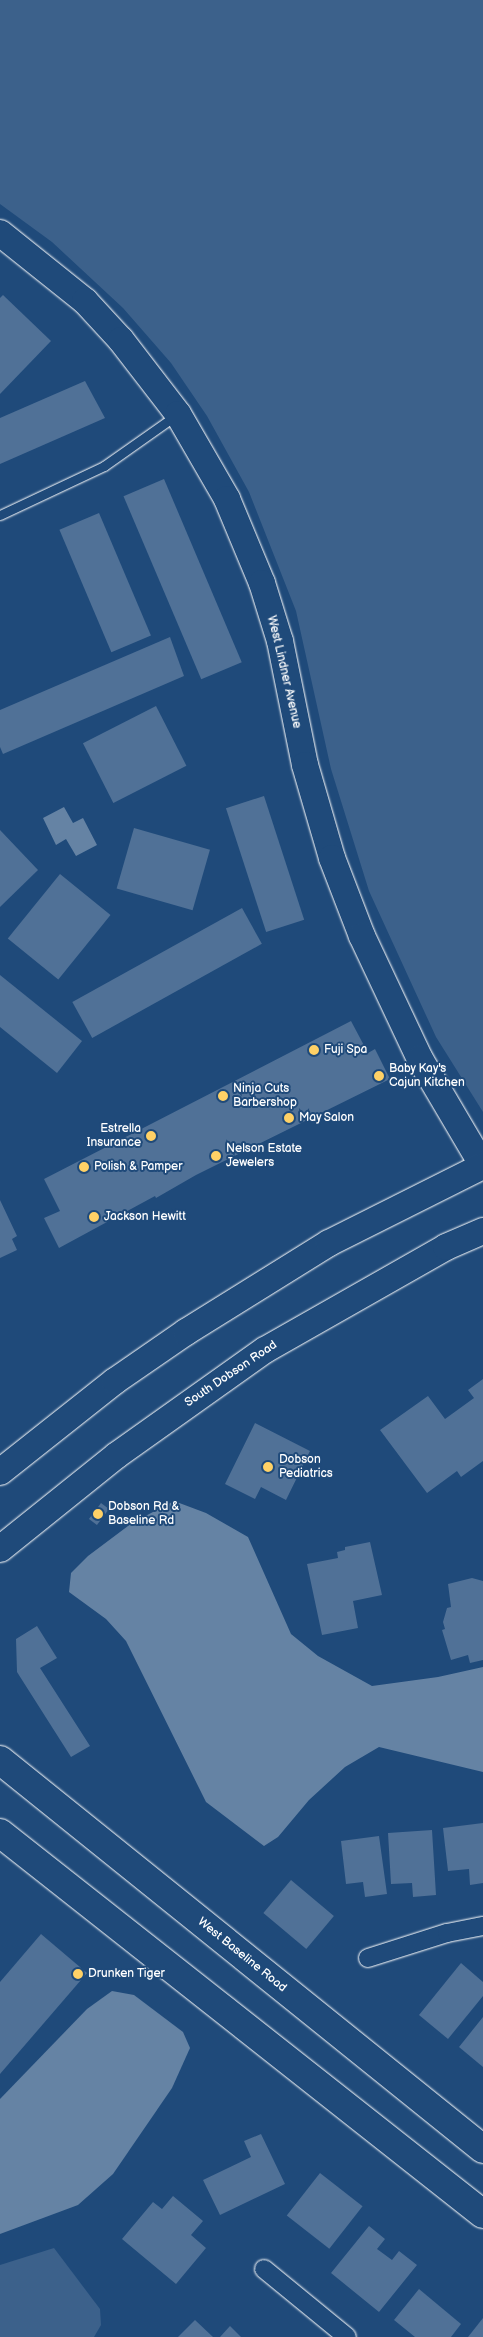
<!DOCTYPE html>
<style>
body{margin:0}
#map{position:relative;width:483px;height:2337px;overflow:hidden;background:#1f4a7a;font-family:"Balsamiq Sans",sans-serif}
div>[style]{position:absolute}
.green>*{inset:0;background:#3c618b}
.water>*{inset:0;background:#6583a4}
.building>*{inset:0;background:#507197;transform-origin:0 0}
.roads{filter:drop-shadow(0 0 1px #fff) drop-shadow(0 0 1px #fff)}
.lane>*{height:9px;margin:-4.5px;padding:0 4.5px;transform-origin:4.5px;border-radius:4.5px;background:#1f4a7a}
.street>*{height:18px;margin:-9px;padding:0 9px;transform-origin:9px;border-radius:9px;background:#1f4a7a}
.secondary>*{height:26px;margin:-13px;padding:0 13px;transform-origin:13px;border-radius:13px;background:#1f4a7a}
.primary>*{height:28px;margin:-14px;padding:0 14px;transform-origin:14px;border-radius:14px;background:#1f4a7a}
.dots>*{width:14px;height:14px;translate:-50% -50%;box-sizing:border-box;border:2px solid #1f4a7a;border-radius:50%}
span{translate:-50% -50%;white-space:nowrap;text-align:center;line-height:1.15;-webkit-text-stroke:4px #1f4a7a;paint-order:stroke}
.street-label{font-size:12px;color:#fff}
.poi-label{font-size:12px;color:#fff}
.left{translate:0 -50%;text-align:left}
.right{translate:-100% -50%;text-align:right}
</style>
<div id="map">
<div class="green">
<i style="clip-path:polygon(0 0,483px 0,483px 1112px,436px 1037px,369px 891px,331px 769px,296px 611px,249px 492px,207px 416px,171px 363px,123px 308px,52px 242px,0 204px)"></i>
<i style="clip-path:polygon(54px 2248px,100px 2309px,101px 2325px,94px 2337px,0 2337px,0 2265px)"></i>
</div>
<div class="water">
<i style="clip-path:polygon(64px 807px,73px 823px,83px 818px,97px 845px,76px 856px,66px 839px,56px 845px,43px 818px)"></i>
<i style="clip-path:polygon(174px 1501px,206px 1513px,248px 1537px,291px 1634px,318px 1656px,372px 1686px,438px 1677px,483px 1667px,483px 1772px,379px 1747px,345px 1767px,309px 1800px,278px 1837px,264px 1846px,206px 1802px,126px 1641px,106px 1619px,69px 1592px,71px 1573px,88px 1556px,132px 1523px)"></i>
<i style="clip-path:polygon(112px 1991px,134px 1995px,183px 2032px,190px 2048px,172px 2088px,113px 2174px,78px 2205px,0 2234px,0 2099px,87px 2009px)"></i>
</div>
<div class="building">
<i style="clip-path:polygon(3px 295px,51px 341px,0 394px,0 298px)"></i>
<i style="clip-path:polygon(85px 381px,105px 418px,0 464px,0 418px)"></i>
<i style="left:164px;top:479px;width:199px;height:44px;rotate:67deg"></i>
<i style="left:99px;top:513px;width:133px;height:43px;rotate:67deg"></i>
<i style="clip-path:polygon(170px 637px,184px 676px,3px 754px,0 747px,0 710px)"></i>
<i style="left:156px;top:706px;width:67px;height:82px;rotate:63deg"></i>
<i style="left:264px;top:796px;width:130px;height:40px;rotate:72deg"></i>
<i style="left:134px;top:828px;width:79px;height:63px;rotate:16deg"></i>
<i style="clip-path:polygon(0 830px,38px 870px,0 907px)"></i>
<i style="left:60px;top:874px;width:65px;height:83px;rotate:39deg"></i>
<i style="left:242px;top:908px;width:41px;height:194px;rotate:61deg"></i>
<i style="clip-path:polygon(0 975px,82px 1041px,57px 1073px,0 1027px)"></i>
<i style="clip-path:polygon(351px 1021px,368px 1053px,375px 1049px,390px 1079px,196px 1175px,156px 1198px,155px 1196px,59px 1248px,44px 1218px,60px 1211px,44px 1179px)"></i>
<i style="clip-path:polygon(0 1200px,17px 1236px,12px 1239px,17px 1250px,0 1258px)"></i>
<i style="clip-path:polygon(483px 1379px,483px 1461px,461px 1477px,457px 1471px,427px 1493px,380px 1430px,428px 1396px,445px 1419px,474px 1398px,468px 1390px)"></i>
<i style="clip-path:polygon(255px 1423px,310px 1451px,286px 1500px,261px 1487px,255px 1499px,225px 1484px)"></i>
<i style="left:101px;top:1503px;width:10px;height:20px;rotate:37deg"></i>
<i style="clip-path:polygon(370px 1542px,382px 1595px,353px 1601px,358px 1628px,322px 1635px,307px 1564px,338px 1558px,337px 1552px,345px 1550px,345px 1547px)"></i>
<i style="clip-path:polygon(472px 1578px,483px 1581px,483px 1660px,470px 1663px,468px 1655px,451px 1660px,442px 1630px,445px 1629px,443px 1622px,447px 1608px,451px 1607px,448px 1584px)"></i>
<i style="clip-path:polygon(37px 1626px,57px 1658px,40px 1668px,90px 1746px,71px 1757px,17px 1672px,16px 1639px)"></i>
<i style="clip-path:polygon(483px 1823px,483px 1883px,470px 1885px,469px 1869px,448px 1871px,443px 1828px)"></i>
<i style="clip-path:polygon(432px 1830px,436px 1895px,413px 1897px,412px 1883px,391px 1884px,388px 1833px)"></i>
<i style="clip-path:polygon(379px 1836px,387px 1894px,365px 1897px,363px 1882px,346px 1884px,341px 1841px)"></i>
<i style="left:291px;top:1880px;width:56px;height:43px;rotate:40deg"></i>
<i style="clip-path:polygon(41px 1934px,87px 1973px,0 2074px,0 1982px)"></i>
<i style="clip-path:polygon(461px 1963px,483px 1982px,483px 1996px,448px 2039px,419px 2015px)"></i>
<i style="clip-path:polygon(483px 2017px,483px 2067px,459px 2047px)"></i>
<i style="clip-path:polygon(261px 2134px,285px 2184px,220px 2215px,203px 2180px,251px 2157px,244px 2141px)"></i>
<i style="left:320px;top:2173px;width:54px;height:54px;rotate:38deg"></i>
<i style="clip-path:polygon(173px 2196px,203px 2221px,191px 2235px,206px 2248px,176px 2284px,122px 2239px,153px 2202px,162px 2209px)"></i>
<i style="clip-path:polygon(369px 2226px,385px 2239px,377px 2249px,392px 2260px,399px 2251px,417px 2265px,379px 2312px,331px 2273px)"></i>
<i style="clip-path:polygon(419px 2289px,461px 2324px,451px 2337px,415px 2337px,394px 2320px)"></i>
<i style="clip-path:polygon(483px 2318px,483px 2337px,468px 2337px)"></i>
<i style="clip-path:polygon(195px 2320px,213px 2337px,178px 2337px)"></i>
<i style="clip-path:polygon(230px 2326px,241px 2337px,220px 2337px)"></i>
</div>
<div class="roads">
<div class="lane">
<i style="left:0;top:515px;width:115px;rotate:-25.2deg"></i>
<i style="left:104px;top:466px;width:87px;rotate:-35.2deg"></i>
</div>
<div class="street">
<i style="left:368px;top:1958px;width:83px;rotate:-17.6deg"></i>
<i style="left:447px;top:1933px;width:37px;rotate:-11deg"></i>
<i style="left:264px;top:2269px;width:107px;rotate:39.3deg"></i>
</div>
<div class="secondary">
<i style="left:0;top:233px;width:109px;rotate:38.7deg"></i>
<i style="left:85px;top:301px;width:53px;rotate:47.3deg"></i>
<i style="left:121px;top:340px;width:93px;rotate:52.4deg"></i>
<i style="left:178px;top:414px;width:98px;rotate:60deg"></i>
<i style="left:227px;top:499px;width:91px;rotate:67.4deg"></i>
<i style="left:262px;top:583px;width:61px;rotate:72.8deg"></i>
<i style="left:280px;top:641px;width:126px;rotate:78.6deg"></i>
<i style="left:305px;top:765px;width:97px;rotate:73.8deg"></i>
<i style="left:332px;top:858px;width:84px;rotate:69deg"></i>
<i style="left:362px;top:936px;width:136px;rotate:64.8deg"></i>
<i style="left:420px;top:1059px;width:124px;rotate:59.5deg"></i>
<i style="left:0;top:1472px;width:147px;rotate:-38.4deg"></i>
<i style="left:115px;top:1381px;width:86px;rotate:-34.6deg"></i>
<i style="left:186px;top:1332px;width:168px;rotate:-31.9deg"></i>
<i style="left:329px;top:1243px;width:172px;rotate:-26.6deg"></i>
<i style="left:0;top:1549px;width:150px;rotate:-38.8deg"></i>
<i style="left:117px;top:1455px;width:181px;rotate:-35.4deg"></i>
<i style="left:265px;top:1350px;width:208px;rotate:-29.6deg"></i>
<i style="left:446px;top:1247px;width:40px;rotate:-23.4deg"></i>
</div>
<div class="primary">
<i style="left:0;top:1760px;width:620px;rotate:38.85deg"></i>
<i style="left:0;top:1833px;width:615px;rotate:38.27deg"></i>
</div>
</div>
<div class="dots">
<i style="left:314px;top:1050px;background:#ffd166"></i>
<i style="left:379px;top:1076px;background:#ffd166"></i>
<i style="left:223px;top:1096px;background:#ffd166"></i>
<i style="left:289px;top:1118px;background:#ffd166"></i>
<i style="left:151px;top:1136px;background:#ffd166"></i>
<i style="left:216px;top:1156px;background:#ffd166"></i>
<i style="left:84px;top:1167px;background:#ffd166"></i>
<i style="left:94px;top:1217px;background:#ffd166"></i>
<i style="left:268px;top:1467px;background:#ffd166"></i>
<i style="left:98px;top:1514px;background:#ffd166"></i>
<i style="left:78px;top:1974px;background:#ffd166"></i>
</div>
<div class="street-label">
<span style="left:284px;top:672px;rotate:77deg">West Lindner Avenue</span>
<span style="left:231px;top:1374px;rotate:-34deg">South Dobson Road</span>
<span style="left:242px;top:1955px;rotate:39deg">West Baseline Road</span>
</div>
<div class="poi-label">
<span class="left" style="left:324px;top:1050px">Fuji Spa</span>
<span class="left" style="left:389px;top:1076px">Baby Kay's<br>Cajun Kitchen</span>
<span class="left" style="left:233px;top:1096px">Ninja Cuts<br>Barbershop</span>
<span class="left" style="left:299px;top:1118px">May Salon</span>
<span class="right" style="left:141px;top:1136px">Estrella<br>Insurance</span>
<span class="left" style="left:226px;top:1156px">Nelson Estate<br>Jewelers</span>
<span class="left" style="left:94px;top:1167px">Polish &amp; Pamper</span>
<span class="left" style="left:104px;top:1217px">Jackson Hewitt</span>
<span class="left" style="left:279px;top:1467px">Dobson<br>Pediatrics</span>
<span class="left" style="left:108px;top:1514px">Dobson Rd &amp;<br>Baseline Rd</span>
<span class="left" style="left:88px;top:1974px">Drunken Tiger</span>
</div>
</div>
